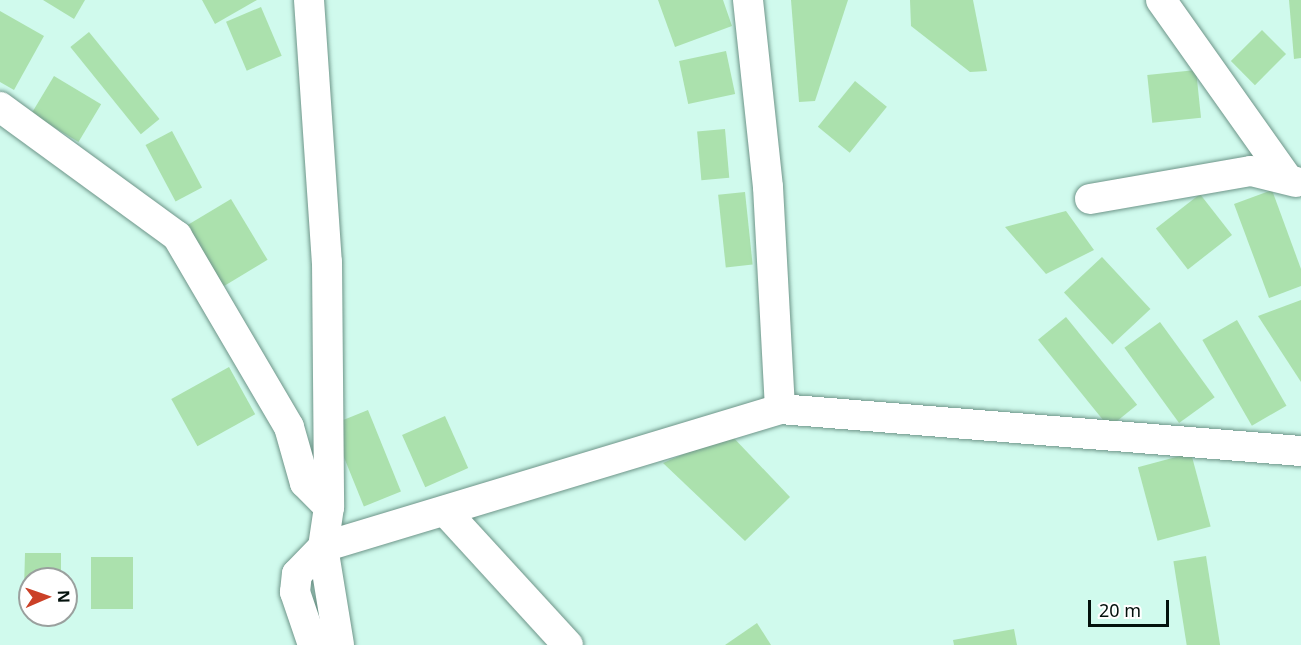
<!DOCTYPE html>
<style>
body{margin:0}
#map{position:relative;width:1301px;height:645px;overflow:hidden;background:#d0faed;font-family:"Noto Sans",sans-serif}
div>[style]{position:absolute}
.building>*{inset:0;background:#abe1ad;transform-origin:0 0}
.roads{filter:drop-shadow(0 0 2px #6e9589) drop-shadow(0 0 2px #6e9589)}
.street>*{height:30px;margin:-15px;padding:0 15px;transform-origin:15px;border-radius:15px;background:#fff}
span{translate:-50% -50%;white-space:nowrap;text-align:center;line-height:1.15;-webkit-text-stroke:6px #fff;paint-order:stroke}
.north{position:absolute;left:18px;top:567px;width:60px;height:60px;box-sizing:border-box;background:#fff;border:2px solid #9aa09e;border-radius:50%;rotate:88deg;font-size:16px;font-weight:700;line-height:24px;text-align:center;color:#03110c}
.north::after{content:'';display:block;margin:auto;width:21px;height:27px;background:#cb4027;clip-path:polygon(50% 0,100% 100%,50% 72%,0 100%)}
.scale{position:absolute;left:1088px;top:600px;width:81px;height:27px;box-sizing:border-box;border:3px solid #03110c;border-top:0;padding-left:8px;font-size:18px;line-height:21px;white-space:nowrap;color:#03110c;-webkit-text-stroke:4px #fff;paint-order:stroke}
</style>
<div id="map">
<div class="building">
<i style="clip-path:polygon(43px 0,85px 0,74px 19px)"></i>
<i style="clip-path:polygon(202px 0,257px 0,215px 24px)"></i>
<i style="clip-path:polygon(658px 0,723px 0,732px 26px,675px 47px)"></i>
<i style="clip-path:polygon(791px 0,848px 0,815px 101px,799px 102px)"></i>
<i style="clip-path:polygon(910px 0,973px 0,987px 71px,970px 72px,911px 26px)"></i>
<i style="clip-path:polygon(1289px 0,1301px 0,1301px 58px,1294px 59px)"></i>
<i style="left:261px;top:7px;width:53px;height:38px;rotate:67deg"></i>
<i style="clip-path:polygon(0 11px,44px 36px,14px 90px,0 82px)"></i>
<i style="left:1262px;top:30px;width:34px;height:44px;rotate:45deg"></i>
<i style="left:89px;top:32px;width:112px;height:24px;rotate:51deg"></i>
<i style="left:726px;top:51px;width:44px;height:48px;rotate:78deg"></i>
<i style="left:1196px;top:70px;width:48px;height:49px;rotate:84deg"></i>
<i style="left:54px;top:76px;width:55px;height:44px;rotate:31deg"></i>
<i style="left:855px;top:81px;width:41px;height:59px;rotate:39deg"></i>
<i style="left:725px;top:129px;width:49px;height:28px;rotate:85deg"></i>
<i style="left:172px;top:131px;width:64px;height:30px;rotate:62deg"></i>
<i style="clip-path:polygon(1272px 190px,1301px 269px,1301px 286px,1269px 298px,1234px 204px)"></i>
<i style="left:745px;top:192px;width:73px;height:27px;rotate:84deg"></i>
<i style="left:1200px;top:194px;width:52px;height:56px;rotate:52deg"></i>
<i style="left:231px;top:199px;width:71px;height:55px;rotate:59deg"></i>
<i style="clip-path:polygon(1066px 211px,1094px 250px,1046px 274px,1005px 227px)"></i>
<i style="left:1102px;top:257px;width:71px;height:52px;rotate:47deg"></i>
<i style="clip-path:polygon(1301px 300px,1301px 382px,1258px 316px)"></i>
<i style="left:1066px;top:317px;width:113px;height:36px;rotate:51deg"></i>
<i style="left:1237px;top:320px;width:99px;height:40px;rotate:60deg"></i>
<i style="left:1160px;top:322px;width:93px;height:44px;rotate:54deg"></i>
<i style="left:229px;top:367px;width:54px;height:66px;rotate:61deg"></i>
<i style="left:368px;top:410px;width:88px;height:40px;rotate:68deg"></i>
<i style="left:445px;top:416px;width:57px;height:47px;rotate:66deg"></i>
<i style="clip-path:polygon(730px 434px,790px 497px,745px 541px,663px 463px)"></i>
<i style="left:1191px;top:453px;width:76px;height:55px;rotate:75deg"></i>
<i style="clip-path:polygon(25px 553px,61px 553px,61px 579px,30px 579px,30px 589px,24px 589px)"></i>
<i style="left:1206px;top:556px;width:90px;height:33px;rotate:81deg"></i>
<i style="left:91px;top:557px;width:42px;height:52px"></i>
<i style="clip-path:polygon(757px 623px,771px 645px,725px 645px)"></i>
<i style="clip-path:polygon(1014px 629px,1017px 645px,954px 645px,953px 640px)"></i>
</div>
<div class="roads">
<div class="street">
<i style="left:309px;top:0;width:263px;rotate:86.1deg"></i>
<i style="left:327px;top:262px;width:245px;rotate:89.5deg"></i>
<i style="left:329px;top:507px;width:40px;rotate:98.5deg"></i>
<i style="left:323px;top:547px;width:99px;rotate:80.7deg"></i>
<i style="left:748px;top:0;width:188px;rotate:83.9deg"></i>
<i style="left:768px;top:187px;width:222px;rotate:86.9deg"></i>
<i style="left:1161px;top:0;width:218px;rotate:54.7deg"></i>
<i style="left:0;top:107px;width:219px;rotate:36.1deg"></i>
<i style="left:177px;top:236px;width:221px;rotate:59.6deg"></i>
<i style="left:289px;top:427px;width:58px;rotate:74.1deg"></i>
<i style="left:305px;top:483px;width:34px;rotate:45deg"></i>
<i style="left:1090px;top:199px;width:163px;rotate:-9.9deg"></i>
<i style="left:1251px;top:171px;width:46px;rotate:13.7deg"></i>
<i style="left:445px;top:511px;width:182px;rotate:47.5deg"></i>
<i style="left:313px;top:645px;width:56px;rotate:-108.8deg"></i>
<i style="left:295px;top:592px;width:18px;rotate:-84deg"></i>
<i style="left:297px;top:574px;width:37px;rotate:-46deg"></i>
<i style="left:323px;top:547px;width:477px;rotate:-16.8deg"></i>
<i style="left:780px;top:409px;width:523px;rotate:4.61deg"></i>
</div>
</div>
<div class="north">N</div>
<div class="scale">20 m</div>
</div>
